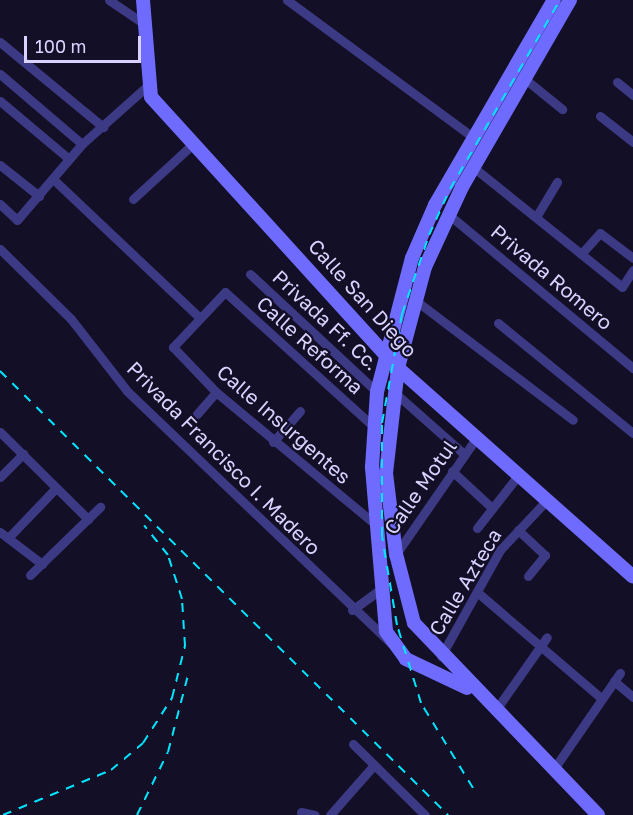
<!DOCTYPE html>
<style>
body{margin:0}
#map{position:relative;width:633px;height:815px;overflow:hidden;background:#130f26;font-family:"Golos Text",sans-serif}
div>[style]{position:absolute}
.street>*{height:9px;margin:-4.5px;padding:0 4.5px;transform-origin:4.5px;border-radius:4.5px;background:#3d3a85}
.secondary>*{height:14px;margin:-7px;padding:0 7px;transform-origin:7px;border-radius:7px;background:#6f6bff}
.rail>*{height:2px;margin-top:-1px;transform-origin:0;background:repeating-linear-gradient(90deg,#00e5ff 0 9px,transparent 0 17px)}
span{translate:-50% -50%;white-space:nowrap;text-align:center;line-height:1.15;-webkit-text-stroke:4.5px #130f26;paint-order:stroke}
.street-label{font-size:20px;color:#d9d4ff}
.scale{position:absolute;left:24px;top:36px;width:117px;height:27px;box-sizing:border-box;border:3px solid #d9d4ff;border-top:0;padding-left:8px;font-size:18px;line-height:21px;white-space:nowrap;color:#d9d4ff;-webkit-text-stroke:4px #130f26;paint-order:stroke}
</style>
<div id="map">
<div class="street">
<i style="left:109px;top:0;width:41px;rotate:34.1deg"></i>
<i style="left:287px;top:0;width:231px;rotate:36.4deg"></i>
<i style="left:0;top:42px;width:134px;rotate:39.5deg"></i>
<i style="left:0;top:74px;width:108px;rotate:40.5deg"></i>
<i style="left:525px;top:79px;width:48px;rotate:39deg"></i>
<i style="left:617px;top:82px;width:21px;rotate:39deg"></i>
<i style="left:0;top:101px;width:90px;rotate:40deg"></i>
<i style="left:600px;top:116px;width:42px;rotate:38.2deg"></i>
<i style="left:0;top:165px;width:50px;rotate:38.5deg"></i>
<i style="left:473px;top:167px;width:191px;rotate:38.8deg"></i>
<i style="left:622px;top:287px;width:20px;rotate:-57deg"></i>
<i style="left:53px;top:179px;width:199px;rotate:43.4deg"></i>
<i style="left:133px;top:199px;width:83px;rotate:-42.6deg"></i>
<i style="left:0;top:204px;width:23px;rotate:43deg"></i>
<i style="left:17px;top:220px;width:100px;rotate:-49.5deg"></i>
<i style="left:82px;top:144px;width:86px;rotate:-41.7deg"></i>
<i style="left:448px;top:214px;width:241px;rotate:39.8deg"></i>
<i style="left:536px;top:217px;width:41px;rotate:-59deg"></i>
<i style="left:0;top:249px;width:100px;rotate:44.6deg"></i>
<i style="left:71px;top:319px;width:91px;rotate:52.1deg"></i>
<i style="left:127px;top:391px;width:368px;rotate:43.7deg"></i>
<i style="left:581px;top:254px;width:28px;rotate:-48deg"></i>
<i style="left:600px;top:233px;width:41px;rotate:37.1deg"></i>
<i style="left:250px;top:274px;width:173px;rotate:42.9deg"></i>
<i style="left:415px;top:300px;width:198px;rotate:37.2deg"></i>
<i style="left:498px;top:323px;width:174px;rotate:39.2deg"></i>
<i style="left:394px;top:392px;width:94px;rotate:41.5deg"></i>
<i style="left:197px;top:414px;width:29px;rotate:-49deg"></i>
<i style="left:374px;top:427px;width:201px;rotate:-137.8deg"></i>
<i style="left:225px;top:292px;width:76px;rotate:133.4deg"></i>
<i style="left:173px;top:347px;width:62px;rotate:46.3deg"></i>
<i style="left:216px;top:392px;width:208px;rotate:39.7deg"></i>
<i style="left:0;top:432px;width:124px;rotate:44.7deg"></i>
<i style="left:273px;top:442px;width:41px;rotate:-48.9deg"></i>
<i style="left:452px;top:471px;width:53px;rotate:42.7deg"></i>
<i style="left:0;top:477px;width:33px;rotate:-45deg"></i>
<i style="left:477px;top:528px;width:63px;rotate:-52deg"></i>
<i style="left:518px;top:530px;width:37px;rotate:43deg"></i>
<i style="left:545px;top:555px;width:27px;rotate:129deg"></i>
<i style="left:0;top:532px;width:53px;rotate:37.3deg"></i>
<i style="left:8px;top:538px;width:69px;rotate:-46.2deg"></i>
<i style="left:396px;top:554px;width:139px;rotate:-55.3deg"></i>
<i style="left:30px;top:575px;width:98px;rotate:-44.2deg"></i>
<i style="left:477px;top:592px;width:163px;rotate:40.5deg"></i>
<i style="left:352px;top:610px;width:37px;rotate:-36deg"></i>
<i style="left:441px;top:656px;width:121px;rotate:-60.9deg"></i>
<i style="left:500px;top:550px;width:66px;rotate:-46.8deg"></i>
<i style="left:614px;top:681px;width:25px;rotate:40deg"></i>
<i style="left:495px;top:711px;width:90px;rotate:-54.9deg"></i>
<i style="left:353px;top:744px;width:101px;rotate:44.6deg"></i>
<i style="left:553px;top:770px;width:118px;rotate:-55.4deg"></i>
<i style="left:301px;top:812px;width:14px;rotate:12deg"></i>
<i style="left:330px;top:815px;width:65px;rotate:-48.7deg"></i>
</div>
<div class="secondary">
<i style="left:143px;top:0;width:97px;rotate:85.3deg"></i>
<i style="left:151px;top:97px;width:367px;rotate:47.7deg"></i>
<i style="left:398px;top:368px;width:314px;rotate:41.6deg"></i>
<i style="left:570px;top:0;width:216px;rotate:120deg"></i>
<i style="left:462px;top:187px;width:88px;rotate:114.8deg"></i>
<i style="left:425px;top:267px;width:105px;rotate:105deg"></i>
<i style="left:398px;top:368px;width:106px;rotate:96.5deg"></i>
<i style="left:386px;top:473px;width:82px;rotate:83deg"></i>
<i style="left:396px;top:554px;width:71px;rotate:75.4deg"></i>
<i style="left:414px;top:623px;width:266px;rotate:46.2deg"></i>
<i style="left:467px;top:688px;width:68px;rotate:-154.6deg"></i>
<i style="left:406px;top:659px;width:34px;rotate:-126deg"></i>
<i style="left:386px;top:631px;width:165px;rotate:-94.9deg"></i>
<i style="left:372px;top:467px;width:75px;rotate:-86.2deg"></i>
<i style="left:377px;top:392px;width:138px;rotate:-75.4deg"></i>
<i style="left:412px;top:258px;width:58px;rotate:-66.5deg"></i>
<i style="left:435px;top:205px;width:237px;rotate:-59.9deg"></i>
</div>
<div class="rail">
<i style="left:0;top:371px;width:631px;rotate:44.74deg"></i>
<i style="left:473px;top:788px;width:100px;rotate:-121.5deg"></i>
<i style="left:421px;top:703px;width:82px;rotate:-107.1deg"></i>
<i style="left:397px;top:625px;width:90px;rotate:-99.6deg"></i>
<i style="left:382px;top:536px;width:113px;rotate:-90deg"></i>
<i style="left:382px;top:423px;width:111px;rotate:-79.6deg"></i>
<i style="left:402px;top:314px;width:83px;rotate:-71.1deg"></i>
<i style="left:429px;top:235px;width:51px;rotate:-65.5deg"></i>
<i style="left:450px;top:189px;width:219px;rotate:-59.8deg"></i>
<i style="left:3px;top:815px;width:117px;rotate:-22.6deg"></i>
<i style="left:111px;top:770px;width:42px;rotate:-40.2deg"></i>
<i style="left:143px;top:743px;width:54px;rotate:-57.2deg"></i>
<i style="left:172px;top:698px;width:54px;rotate:-76deg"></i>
<i style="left:185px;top:646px;width:47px;rotate:-93.7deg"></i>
<i style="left:182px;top:599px;width:46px;rotate:-107.7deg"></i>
<i style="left:168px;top:555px;width:38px;rotate:-129deg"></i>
<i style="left:137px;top:815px;width:70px;rotate:-63.8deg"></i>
<i style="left:168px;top:752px;width:80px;rotate:-75.4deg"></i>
</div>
<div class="street-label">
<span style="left:552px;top:277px;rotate:40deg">Privada Romero</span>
<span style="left:363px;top:298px;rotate:48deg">Calle San Diego</span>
<span style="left:326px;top:320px;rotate:43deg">Privada Ff. Cc.</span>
<span style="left:310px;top:345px;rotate:42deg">Calle Reforma</span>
<span style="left:284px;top:424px;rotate:41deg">Calle Insurgentes</span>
<span style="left:224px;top:458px;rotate:45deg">Privada Francisco I. Madero</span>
<span style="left:420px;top:487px;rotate:-55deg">Calle Motul</span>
<span style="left:465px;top:582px;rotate:-59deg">Calle Azteca</span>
</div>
<div class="scale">100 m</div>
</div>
